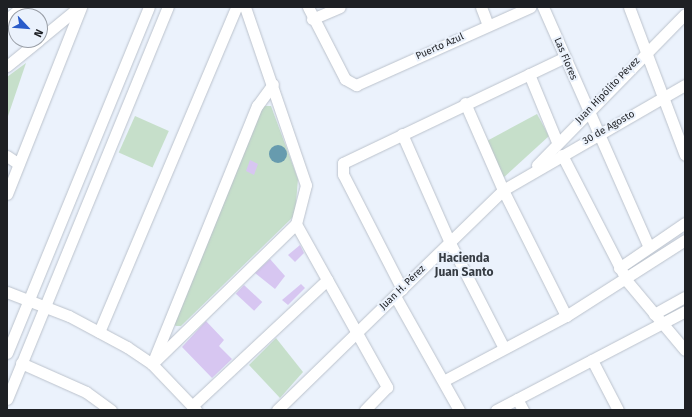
<!DOCTYPE html>
<meta charset="utf-8">
<style>
body{margin:0}
#map{position:relative;width:692px;height:417px;overflow:hidden;background:#ebf2fc;font-family:"Fira Sans",sans-serif}
div>[style]{position:absolute}
.green>*{inset:0;background:#c6dfca;transform-origin:0 0}
.water>*{inset:0;background:#679bae}
.round{border-radius:50%}
.building>*{inset:0;background:#d7c6f1;transform-origin:0 0}
.roads{filter:drop-shadow(0 0 1px #bbc2cc) drop-shadow(0 0 1px #bbc2cc)}
.minor>*{height:11px;margin:-5.5px;padding:0 5.5px;transform-origin:5.5px;border-radius:5.5px;background:#fff}
span{translate:-50% -50%;white-space:nowrap;text-align:center;line-height:1.15;-webkit-text-stroke:4px #ebf2fc;paint-order:stroke}
.street-label{font-size:10px;color:#1e2024}
.quarter-label{font-size:12px;color:#363c43;font-weight:700}
.frame{position:absolute;inset:0;border:8px solid #1e2024;pointer-events:none}
.north{position:absolute;left:8px;top:8px;width:40px;height:40px;box-sizing:border-box;background:#ebf2fc;border:1px solid #999ea6;border-radius:50%;rotate:116deg;font-size:11px;font-weight:700;line-height:16px;text-align:center;color:#1e2024}
.north::after{content:'';display:block;margin:auto;width:14px;height:18px;background:#295bc9;clip-path:polygon(50% 0,100% 100%,50% 72%,0 100%)}
</style>
<div id="map">
<div class="green">
<i style="clip-path:polygon(26px 63px,7px 119px,7px 77px)"></i>
<i style="clip-path:polygon(262px 106px,271px 106px,298px 179px,295px 215px,181px 326px,176px 326px,172px 323px)"></i>
<i style="clip-path:polygon(537px 114px,549px 136px,502px 179px,485px 142px)"></i>
<i style="left:135px;top:116px;width:37px;height:40px;rotate:24deg"></i>
<i style="clip-path:polygon(276px 338px,303px 372px,280px 398px,249px 365px)"></i>
</div>
<div class="water">
<i class="round" style="left:269px;top:145px;width:18px;height:18px"></i>
</div>
<div class="building">
<i style="clip-path:polygon(250px 160px,258px 164px,254px 175px,246px 171px)"></i>
<i style="clip-path:polygon(300px 245px,304px 253px,295px 262px,288px 255px)"></i>
<i style="clip-path:polygon(270px 259px,285px 276px,275px 289px,255px 273px)"></i>
<i style="clip-path:polygon(301px 284px,305px 288px,288px 305px,282px 300px)"></i>
<i style="left:244px;top:285px;width:25px;height:12px;rotate:43deg"></i>
<i style="clip-path:polygon(206px 321px,224px 340px,219px 346px,232px 359px,212px 378px,182px 347px)"></i>
</div>
<div class="roads">
<div class="minor">
<i style="left:245px;top:7px;width:188px;rotate:71.1deg"></i>
<i style="left:306px;top:185px;width:40px;rotate:104.4deg"></i>
<i style="left:296px;top:224px;width:187px;rotate:60.8deg"></i>
<i style="left:387px;top:387px;width:32px;rotate:134deg"></i>
<i style="left:308px;top:7px;width:81px;rotate:62.8deg"></i>
<i style="left:345px;top:79px;width:13px;rotate:29deg"></i>
<i style="left:356px;top:85px;width:191px;rotate:-24.1deg"></i>
<i style="left:481px;top:7px;width:19px;rotate:69deg"></i>
<i style="left:543px;top:7px;width:262px;rotate:66.2deg"></i>
<i style="left:629px;top:7px;width:158px;rotate:69.3deg"></i>
<i style="left:7px;top:19px;width:19px;rotate:-39deg"></i>
<i style="left:312px;top:19px;width:30px;rotate:-23deg"></i>
<i style="left:40px;top:39px;width:50px;rotate:-39.4deg"></i>
<i style="left:7px;top:66px;width:41px;rotate:-39.1deg"></i>
<i style="left:529px;top:74px;width:74px;rotate:67.6deg"></i>
<i style="left:465px;top:103px;width:95px;rotate:66.4deg"></i>
<i style="left:503px;top:190px;width:141px;rotate:63.4deg"></i>
<i style="left:402px;top:134px;width:119px;rotate:66.2deg"></i>
<i style="left:450px;top:243px;width:118px;rotate:62.8deg"></i>
<i style="left:562px;top:155px;width:142px;rotate:62.7deg"></i>
<i style="left:627px;top:281px;width:90px;rotate:50deg"></i>
<i style="left:7px;top:156px;width:14px;rotate:34deg"></i>
<i style="left:537px;top:165px;width:211px;rotate:-45.6deg"></i>
<i style="left:7px;top:194px;width:201px;rotate:-68.4deg"></i>
<i style="left:619px;top:268px;width:80px;rotate:-34.3deg"></i>
<i style="left:402px;top:289px;width:129px;rotate:-117.2deg"></i>
<i style="left:343px;top:174px;width:11px;rotate:-90deg"></i>
<i style="left:343px;top:163px;width:246px;rotate:-25.5deg"></i>
<i style="left:7px;top:292px;width:66px;rotate:21.2deg"></i>
<i style="left:69px;top:316px;width:66px;rotate:28.1deg"></i>
<i style="left:127px;top:347px;width:30px;rotate:34deg"></i>
<i style="left:152px;top:364px;width:64px;rotate:46.3deg"></i>
<i style="left:395px;top:296px;width:131px;rotate:60.7deg"></i>
<i style="left:654px;top:314px;width:35px;rotate:-29deg"></i>
<i style="left:99px;top:332px;width:353px;rotate:-67.1deg"></i>
<i style="left:7px;top:353px;width:374px;rotate:-67.7deg"></i>
<i style="left:156px;top:360px;width:195px;rotate:-44.2deg"></i>
<i style="left:592px;top:360px;width:56px;rotate:62.5deg"></i>
<i style="left:21px;top:363px;width:71px;rotate:24deg"></i>
<i style="left:86px;top:392px;width:31px;rotate:36deg"></i>
<i style="left:152px;top:364px;width:279px;rotate:-67.9deg"></i>
<i style="left:257px;top:106px;width:27px;rotate:-54deg"></i>
<i style="left:445px;top:380px;width:137px;rotate:-27.9deg"></i>
<i style="left:566px;top:316px;width:141px;rotate:-32.6deg"></i>
<i style="left:7px;top:399px;width:424px;rotate:-67.7deg"></i>
<i style="left:517px;top:399px;width:13px;rotate:61deg"></i>
<i style="left:192px;top:406px;width:185px;rotate:-43deg"></i>
<i style="left:277px;top:410px;width:315px;rotate:-44.2deg"></i>
<i style="left:503px;top:190px;width:210px;rotate:-30deg"></i>
<i style="left:496px;top:410px;width:213px;rotate:-27.6deg"></i>
</div>
</div>
<div class="street-label">
<span style="left:440px;top:47px;rotate:-24deg">Puerto Azul</span>
<span style="left:565px;top:59px;rotate:67deg">Las Flores</span>
<span style="left:608px;top:91px;rotate:-46deg">Juan Hipólito Pévez</span>
<span style="left:609px;top:128px;rotate:-30deg">30 de Agosto</span>
<span style="left:403px;top:288px;rotate:-44deg">Juan H. Pérez</span>
</div>
<div class="quarter-label">
<span style="left:464px;top:266px">Hacienda<br>Juan Santo</span>
</div>
<div class="frame"></div>
<div class="north">N</div>
</div>
